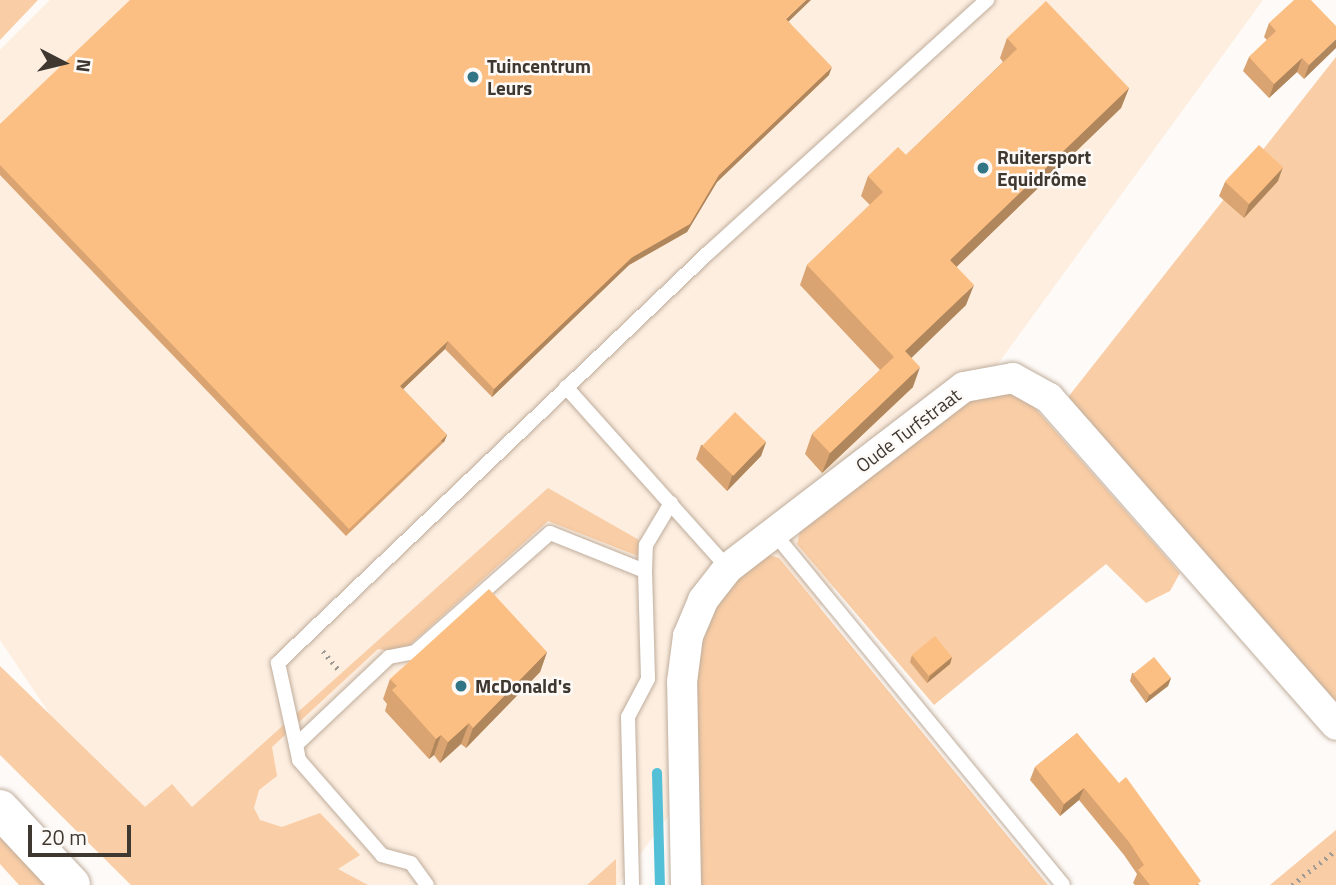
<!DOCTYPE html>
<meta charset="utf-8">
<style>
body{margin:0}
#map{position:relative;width:1336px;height:885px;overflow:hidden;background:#fefaf7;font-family:"Titillium Web",sans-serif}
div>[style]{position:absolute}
.built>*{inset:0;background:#fdeee0}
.green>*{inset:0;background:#f9cda5}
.stream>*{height:10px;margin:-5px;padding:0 5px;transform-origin:5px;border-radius:5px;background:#53c0d8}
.path>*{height:4.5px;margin-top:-2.25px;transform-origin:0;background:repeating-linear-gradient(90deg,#a09a95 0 2px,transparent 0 7px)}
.roads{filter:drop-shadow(0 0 2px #bfad9c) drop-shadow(0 0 2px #bfad9c)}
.service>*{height:14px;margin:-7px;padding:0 7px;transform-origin:7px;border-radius:7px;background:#fff}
.minor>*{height:30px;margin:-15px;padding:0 15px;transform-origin:15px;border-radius:15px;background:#fff}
.secondary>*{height:38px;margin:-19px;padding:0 19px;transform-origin:19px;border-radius:19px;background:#fff}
.wall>*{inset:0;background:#d9a471}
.shaded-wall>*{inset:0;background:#b0865c;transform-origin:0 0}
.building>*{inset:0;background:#fcbf83;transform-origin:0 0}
.dots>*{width:19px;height:19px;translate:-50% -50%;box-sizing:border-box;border:4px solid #fefaf7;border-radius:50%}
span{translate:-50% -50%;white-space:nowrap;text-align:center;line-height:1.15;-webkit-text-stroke:5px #fefaf7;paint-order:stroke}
.poi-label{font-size:19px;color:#3f3831;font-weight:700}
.left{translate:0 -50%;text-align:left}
.street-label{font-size:19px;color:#3f3831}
.north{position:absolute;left:28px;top:28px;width:70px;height:70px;-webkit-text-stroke:5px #fefaf7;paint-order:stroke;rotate:97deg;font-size:19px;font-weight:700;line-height:28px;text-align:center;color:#3f3831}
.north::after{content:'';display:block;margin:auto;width:24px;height:32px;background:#3f3831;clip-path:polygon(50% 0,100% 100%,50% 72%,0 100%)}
.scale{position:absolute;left:28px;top:825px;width:103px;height:32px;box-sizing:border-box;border:4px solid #3f3831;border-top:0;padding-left:9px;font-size:21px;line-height:24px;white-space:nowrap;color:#3f3831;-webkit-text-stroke:5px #fefaf7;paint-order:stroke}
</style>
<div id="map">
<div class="built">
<i style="clip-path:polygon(50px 0,1263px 0,618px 885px,233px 885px,130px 834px,0 640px,0 50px)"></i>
</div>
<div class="green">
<i style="clip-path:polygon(0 0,38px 0,0 40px)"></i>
<i style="clip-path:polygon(1336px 57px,1336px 712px,1065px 401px)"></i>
<i style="clip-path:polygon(991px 390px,1018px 396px,1035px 408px,1180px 573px,1170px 591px,1146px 603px,1106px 564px,934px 705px,797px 544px,801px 527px,945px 408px)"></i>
<i style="clip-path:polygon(548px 488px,639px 540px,638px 556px,548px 521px,401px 653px,378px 649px,272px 747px,277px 776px,259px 790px,254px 808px,260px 820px,282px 827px,320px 813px,360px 855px,338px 869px,368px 885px,131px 885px,0 755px,0 666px,145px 807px,172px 784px,192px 807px)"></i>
<i style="clip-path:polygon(766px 554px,779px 558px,1048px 885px,697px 885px,691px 701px,697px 649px,722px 590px)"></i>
<i style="clip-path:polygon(1336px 830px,1336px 885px,1270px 885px)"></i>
<i style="clip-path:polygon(0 835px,47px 885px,19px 885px,0 864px)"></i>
<i style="clip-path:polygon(616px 859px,616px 885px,587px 885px)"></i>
</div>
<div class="stream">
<i style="left:657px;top:773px;width:112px;rotate:88.5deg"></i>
</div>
<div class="path">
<i style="left:323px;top:651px;width:26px;rotate:50deg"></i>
<i style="left:1292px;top:885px;width:56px;rotate:-38.5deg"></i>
</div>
<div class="roads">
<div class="service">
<i style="left:566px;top:387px;width:243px;rotate:48.2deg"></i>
<i style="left:774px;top:533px;width:455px;rotate:50.6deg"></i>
<i style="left:645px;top:571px;width:26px;rotate:-88deg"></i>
<i style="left:646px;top:545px;width:49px;rotate:-59.2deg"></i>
<i style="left:296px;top:745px;width:84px;rotate:-102.4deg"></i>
<i style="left:278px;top:663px;width:594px;rotate:-43.64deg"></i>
<i style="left:708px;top:253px;width:377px;rotate:-42.2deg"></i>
<i style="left:427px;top:885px;width:27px;rotate:-126deg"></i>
<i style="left:411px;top:863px;width:30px;rotate:-165deg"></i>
<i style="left:382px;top:855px;width:126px;rotate:-131.1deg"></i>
<i style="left:299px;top:760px;width:15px;rotate:-101deg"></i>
<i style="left:296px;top:745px;width:128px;rotate:-43.4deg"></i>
<i style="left:389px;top:657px;width:26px;rotate:-11deg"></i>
<i style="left:415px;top:652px;width:180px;rotate:-41.4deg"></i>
<i style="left:550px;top:533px;width:102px;rotate:21.8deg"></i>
<i style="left:645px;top:571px;width:108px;rotate:88.4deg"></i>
<i style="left:648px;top:679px;width:43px;rotate:117.8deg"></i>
<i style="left:628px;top:717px;width:168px;rotate:88.6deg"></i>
</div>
<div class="minor">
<i style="left:686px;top:885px;width:203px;rotate:-91.1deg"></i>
<i style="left:682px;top:682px;width:46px;rotate:-82.6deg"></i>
<i style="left:688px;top:636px;width:39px;rotate:-67deg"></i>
<i style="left:703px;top:600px;width:41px;rotate:-52deg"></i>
<i style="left:728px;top:568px;width:297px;rotate:-37.5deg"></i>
<i style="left:964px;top:387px;width:50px;rotate:-10.4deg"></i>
<i style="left:1013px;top:378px;width:41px;rotate:29.1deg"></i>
<i style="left:1049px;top:398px;width:435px;rotate:48.7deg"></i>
</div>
<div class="secondary">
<i style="left:0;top:809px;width:104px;rotate:46.9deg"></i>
</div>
</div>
<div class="wall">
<i style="clip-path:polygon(789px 22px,829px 75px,717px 182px,687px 232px,629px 265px,492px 397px,445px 349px,403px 389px,447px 435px,444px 442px,346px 536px,0 175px,0 124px)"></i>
<i style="clip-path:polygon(1269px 23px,1336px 26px,1304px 79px,1297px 72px,1269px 98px,1243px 71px,1249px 57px,1267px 40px,1264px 37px)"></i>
<i style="clip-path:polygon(1007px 38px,1129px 88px,1121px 108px,956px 267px,966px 305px,911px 357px,913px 387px,822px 473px,805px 454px,812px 434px,880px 370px,800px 285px,807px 265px,870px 205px,861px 196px,868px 176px,906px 155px,1003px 62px,1000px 58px)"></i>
<i style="clip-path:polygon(1278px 181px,1244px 218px,1219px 196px,1225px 182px)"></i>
<i style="clip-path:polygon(766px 442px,761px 456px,727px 491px,696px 459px,701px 445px)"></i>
<i style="clip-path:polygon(547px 652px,540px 672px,466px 748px,461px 744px,440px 763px,434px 755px,429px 759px,385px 711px,387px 704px,383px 699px,390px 679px)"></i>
<i style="clip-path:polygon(912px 655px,952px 657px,950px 664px,927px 683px,910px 662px)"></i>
<i style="clip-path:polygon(1132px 673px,1171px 678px,1168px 686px,1146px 703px,1130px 681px)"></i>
<i style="clip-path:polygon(1077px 733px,1199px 885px,1135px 885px,1133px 883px,1137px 874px,1124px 855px,1079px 800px,1060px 816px,1030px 780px,1035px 767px)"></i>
</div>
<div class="shaded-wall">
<i style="clip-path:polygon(806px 0,811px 0,784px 26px,786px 19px)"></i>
<i style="clip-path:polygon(1336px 39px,1336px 48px,1304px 79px,1309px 65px)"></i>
<i style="clip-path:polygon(1302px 58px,1297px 72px,1269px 98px,1274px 84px)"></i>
<i style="clip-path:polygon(832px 67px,829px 75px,717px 182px,687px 232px,629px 265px,492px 397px,494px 389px)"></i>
<i style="clip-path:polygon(1129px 88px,1121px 108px,943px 280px,950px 260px)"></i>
<i style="clip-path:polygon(1283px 167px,1278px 181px,1244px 218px,1249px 204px)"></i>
<i style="clip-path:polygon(974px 285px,966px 305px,898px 371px,905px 351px)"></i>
<i style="clip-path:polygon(448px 341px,445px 349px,398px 394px,400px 386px)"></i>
<i style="clip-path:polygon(920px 367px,913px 387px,822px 473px,830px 453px)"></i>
<i style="left:447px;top:435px;width:8px;height:136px;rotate:113deg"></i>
<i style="clip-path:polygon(766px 442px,761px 456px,727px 491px,732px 476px)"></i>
<i style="clip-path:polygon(547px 652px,540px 672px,466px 748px,473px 728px)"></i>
<i style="clip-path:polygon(952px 657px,950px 664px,927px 683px,930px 676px)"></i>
<i style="clip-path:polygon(1171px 678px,1168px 686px,1146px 703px,1149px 695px)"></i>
<i style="clip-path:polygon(469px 723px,461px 744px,440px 763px,448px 742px)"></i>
<i style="clip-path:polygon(441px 735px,434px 755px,429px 759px,436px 739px)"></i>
<i style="clip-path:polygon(1084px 788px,1079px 800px,1060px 816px,1064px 804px)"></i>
</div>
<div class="building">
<i style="clip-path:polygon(130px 0,806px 0,786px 19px,832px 67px,719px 175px,690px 224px,631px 258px,494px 389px,448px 341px,400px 386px,447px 435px,349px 529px,0 165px,0 124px)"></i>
<i style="clip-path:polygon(1294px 0,1311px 0,1336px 26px,1336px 39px,1309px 65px,1302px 58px,1274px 84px,1249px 57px,1276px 31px,1269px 23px)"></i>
<i style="clip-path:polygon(1046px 1px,1129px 88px,950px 260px,974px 285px,905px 351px,920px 367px,830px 453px,812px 434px,894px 357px,807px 265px,883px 192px,868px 176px,898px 147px,906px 155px,1017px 49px,1007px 38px)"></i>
<i style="left:1259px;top:145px;width:33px;height:50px;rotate:43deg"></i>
<i style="left:735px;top:412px;width:43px;height:47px;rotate:44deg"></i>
<i style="clip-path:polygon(489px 589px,547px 652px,473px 728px,469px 723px,448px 742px,441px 735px,436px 739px,392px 690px,397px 686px,390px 679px)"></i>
<i style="left:935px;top:636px;width:27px;height:30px;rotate:51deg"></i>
<i style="left:1154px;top:657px;width:27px;height:27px;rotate:51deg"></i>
<i style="clip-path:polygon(1077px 733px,1119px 783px,1126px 777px,1201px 881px,1196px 885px,1150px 885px,1138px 870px,1144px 865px,1129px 842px,1084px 788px,1064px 804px,1035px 767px)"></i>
</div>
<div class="dots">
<i style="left:473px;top:77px;background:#327685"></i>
<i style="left:983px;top:168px;background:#327685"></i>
<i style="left:461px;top:686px;background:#327685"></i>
</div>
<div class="poi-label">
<span class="left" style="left:487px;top:77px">Tuincentrum<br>Leurs</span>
<span class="left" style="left:997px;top:168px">Ruitersport<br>Equidrôme</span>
<span class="left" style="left:475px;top:686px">McDonald's</span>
</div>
<div class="street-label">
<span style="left:908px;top:430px;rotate:-37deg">Oude Turfstraat</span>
</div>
<div class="north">N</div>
<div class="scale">20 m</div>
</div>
